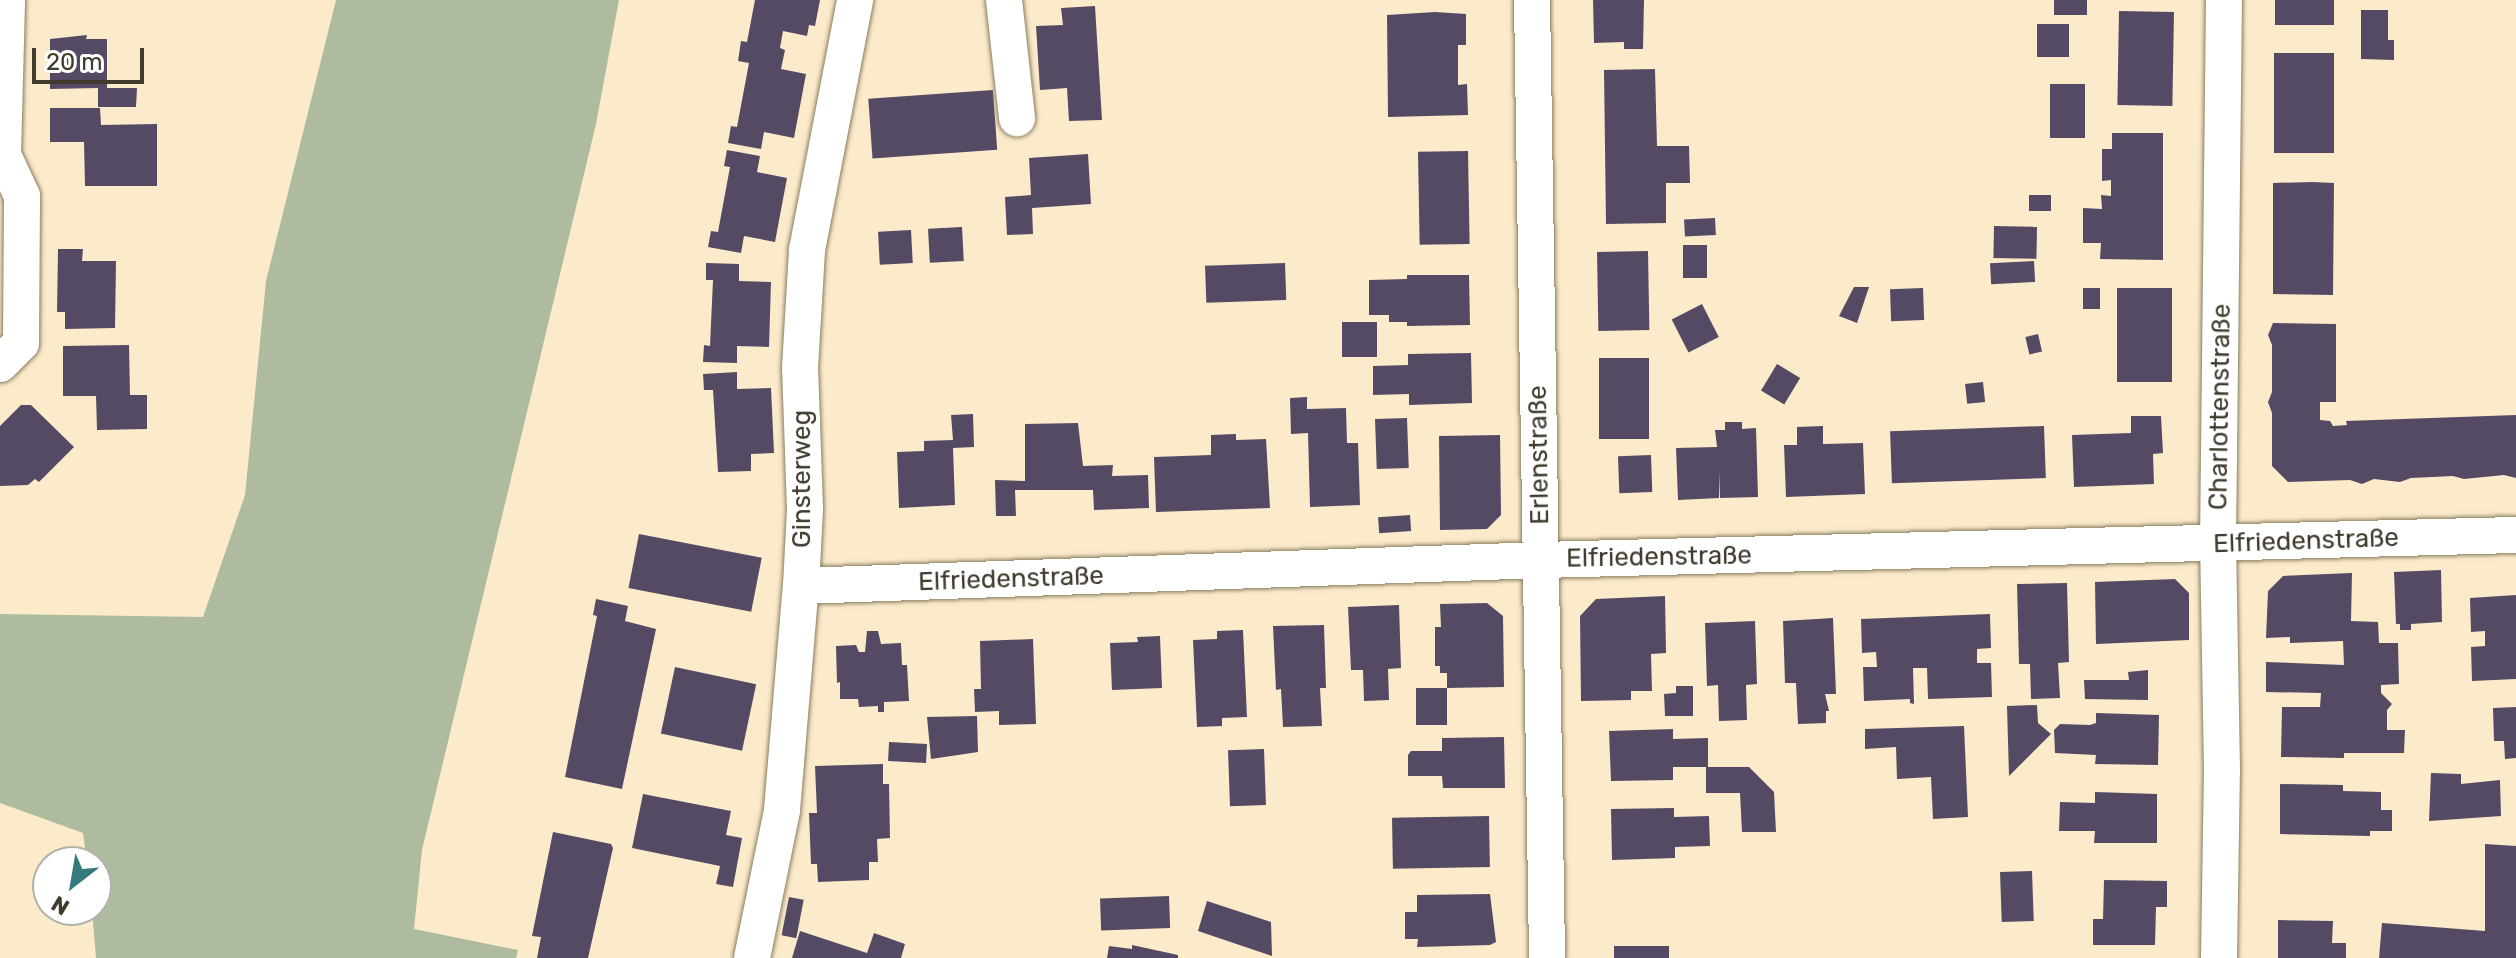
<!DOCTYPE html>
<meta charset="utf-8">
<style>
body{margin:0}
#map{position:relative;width:2516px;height:958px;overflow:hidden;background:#fbebcb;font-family:Rubik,sans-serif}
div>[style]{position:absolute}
.forest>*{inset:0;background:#aebb9e}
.building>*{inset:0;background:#554a64;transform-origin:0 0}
.roads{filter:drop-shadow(0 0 2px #8a7c5f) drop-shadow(0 0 2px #8a7c5f)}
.minor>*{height:36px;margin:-18px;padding:0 18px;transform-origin:18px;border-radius:18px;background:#fff}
span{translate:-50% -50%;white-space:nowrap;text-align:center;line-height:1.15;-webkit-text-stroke:8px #fff;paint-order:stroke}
.street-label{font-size:26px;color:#413b2e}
.north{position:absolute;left:32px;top:846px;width:80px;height:80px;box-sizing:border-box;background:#fff;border:2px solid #b3b1ab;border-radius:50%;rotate:211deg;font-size:22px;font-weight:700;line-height:32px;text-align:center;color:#413b2e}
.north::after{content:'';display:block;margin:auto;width:28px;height:36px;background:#337c7b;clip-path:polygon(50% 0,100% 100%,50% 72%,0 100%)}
.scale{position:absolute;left:32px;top:48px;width:112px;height:36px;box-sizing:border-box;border:4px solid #413b2e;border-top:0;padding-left:10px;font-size:24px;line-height:28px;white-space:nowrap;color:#413b2e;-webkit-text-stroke:6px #fff;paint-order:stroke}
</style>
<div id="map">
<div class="forest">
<i style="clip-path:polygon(336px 0,619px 0,596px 124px,422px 850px,414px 929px,518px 950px,516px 958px,96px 958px,92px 910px,96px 910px,96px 862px,87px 862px,83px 833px,0 803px,0 614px,203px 617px,245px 495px,266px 281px)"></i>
</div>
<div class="building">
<i style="clip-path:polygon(755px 0,820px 0,815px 26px,809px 25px,807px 36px,783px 31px,780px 48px,785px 50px,781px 69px,806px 74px,794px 138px,764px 132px,761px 149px,728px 143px,731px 126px,737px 127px,749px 63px,738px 61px,741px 41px,747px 42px)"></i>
<i style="clip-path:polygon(1593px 0,1644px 0,1643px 49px,1624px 49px,1624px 42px,1594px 43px)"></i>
<i style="left:2054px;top:0;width:33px;height:15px"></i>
<i style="left:2275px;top:0;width:59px;height:25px"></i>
<i style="clip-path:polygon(1095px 6px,1102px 120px,1069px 121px,1067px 88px,1040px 90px,1036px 26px,1063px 25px,1061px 8px)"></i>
<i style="clip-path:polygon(2361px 10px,2388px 10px,2388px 40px,2394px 40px,2394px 60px,2361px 59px)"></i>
<i style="left:2119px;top:11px;width:55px;height:94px;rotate:1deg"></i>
<i style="clip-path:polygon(1435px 12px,1466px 14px,1466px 45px,1458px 45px,1458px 85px,1467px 84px,1468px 115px,1388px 117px,1387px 15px)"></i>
<i style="left:2037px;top:24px;width:32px;height:33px"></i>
<i style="clip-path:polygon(87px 35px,86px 39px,107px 39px,107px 88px,137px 88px,136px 107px,98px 107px,98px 88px,50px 89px,50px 39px)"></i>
<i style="left:2274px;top:53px;width:60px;height:100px"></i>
<i style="clip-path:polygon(1655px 69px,1657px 146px,1689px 146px,1690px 183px,1666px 183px,1666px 223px,1606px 224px,1604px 70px)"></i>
<i style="left:2050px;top:84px;width:35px;height:54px"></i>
<i style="left:993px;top:90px;width:60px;height:125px;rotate:86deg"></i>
<i style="clip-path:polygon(50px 108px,100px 108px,101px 125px,157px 124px,157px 186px,85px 186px,84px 142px,50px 142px)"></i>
<i style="clip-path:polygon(2112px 133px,2163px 133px,2163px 260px,2100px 259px,2101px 243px,2083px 243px,2083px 208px,2102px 209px,2101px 195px,2111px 196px,2111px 180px,2102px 181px,2102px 149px,2112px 149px)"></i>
<i style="clip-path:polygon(727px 150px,760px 156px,757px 172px,787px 178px,775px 242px,744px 236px,741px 253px,708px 247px,711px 231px,718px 232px,730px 167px,724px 166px)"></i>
<i style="left:1468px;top:151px;width:93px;height:50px;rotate:89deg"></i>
<i style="clip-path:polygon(1088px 154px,1091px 204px,1032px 208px,1033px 234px,1007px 235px,1005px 197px,1031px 195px,1029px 158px)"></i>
<i style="clip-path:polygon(2312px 182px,2334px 183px,2333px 295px,2273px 294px,2273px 183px)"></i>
<i style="left:2029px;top:195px;width:22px;height:16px"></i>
<i style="left:1715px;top:218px;width:17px;height:31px;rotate:87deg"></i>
<i style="left:1994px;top:226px;width:43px;height:32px;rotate:1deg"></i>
<i style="left:962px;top:227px;width:34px;height:34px;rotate:87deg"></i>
<i style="left:911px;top:230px;width:33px;height:33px;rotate:87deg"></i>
<i style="left:1707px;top:245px;width:33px;height:24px;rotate:90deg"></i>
<i style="clip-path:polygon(58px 249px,83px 249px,82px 261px,116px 261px,115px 328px,65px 329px,65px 312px,57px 312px)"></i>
<i style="left:1648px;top:251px;width:79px;height:51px;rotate:89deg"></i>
<i style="left:2034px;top:261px;width:21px;height:44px;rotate:87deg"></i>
<i style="clip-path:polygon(706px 263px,739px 264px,739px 281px,771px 282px,769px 347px,737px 346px,737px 363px,703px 362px,704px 345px,710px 346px,713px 280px,706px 280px)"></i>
<i style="left:1285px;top:263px;width:37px;height:80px;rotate:88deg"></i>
<i style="clip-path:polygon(1407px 275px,1469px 275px,1470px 325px,1407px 326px,1407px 322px,1389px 322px,1389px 315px,1369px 315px,1369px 280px,1407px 279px)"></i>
<i style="clip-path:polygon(1854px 287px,1869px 287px,1857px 323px,1839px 316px)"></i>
<i style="left:1923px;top:288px;width:32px;height:33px;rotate:88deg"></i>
<i style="left:2083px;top:288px;width:17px;height:21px"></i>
<i style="left:2117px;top:288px;width:55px;height:94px"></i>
<i style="left:1702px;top:304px;width:37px;height:34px;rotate:63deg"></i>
<i style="left:1342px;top:322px;width:35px;height:35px"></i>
<i style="clip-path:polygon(2273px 323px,2336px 324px,2336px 402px,2320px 402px,2320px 420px,2330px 421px,2333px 426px,2347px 425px,2346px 421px,2516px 415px,2516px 478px,2504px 475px,2464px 479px,2453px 476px,2411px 478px,2400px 482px,2374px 479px,2362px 484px,2350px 480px,2288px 482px,2272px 466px,2272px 413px,2268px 402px,2272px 392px,2272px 345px,2268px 335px)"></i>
<i style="left:2038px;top:334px;width:18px;height:13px;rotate:77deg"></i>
<i style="clip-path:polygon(129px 345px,130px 395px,147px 395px,147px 429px,97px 430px,96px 396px,63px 396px,63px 346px)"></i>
<i style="clip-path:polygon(1471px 353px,1472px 403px,1409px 405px,1409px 394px,1373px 395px,1373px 366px,1408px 365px,1408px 354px)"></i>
<i style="left:1599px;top:358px;width:50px;height:81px"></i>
<i style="left:1777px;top:364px;width:27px;height:31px;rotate:31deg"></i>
<i style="clip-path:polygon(737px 372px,737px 389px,771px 388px,774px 453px,751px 454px,751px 471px,718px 472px,713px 390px,704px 390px,703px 374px)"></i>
<i style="left:1983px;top:382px;width:20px;height:18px;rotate:84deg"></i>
<i style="clip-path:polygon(1307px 397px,1307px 409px,1346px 408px,1347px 443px,1358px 443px,1360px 505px,1310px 507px,1308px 433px,1291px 434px,1290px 398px)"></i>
<i style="clip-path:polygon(21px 405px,31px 405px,74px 447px,39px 482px,35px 479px,28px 485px,0 486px,0 426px)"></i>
<i style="clip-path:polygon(973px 414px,974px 447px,953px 448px,955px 505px,899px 508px,897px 452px,924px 451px,924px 441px,953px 440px,951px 415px)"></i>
<i style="clip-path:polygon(2131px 416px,2161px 416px,2163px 453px,2153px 454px,2154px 484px,2074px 487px,2072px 435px,2131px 433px)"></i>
<i style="left:1407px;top:418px;width:50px;height:32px;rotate:88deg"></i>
<i style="clip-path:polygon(1725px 422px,1742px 422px,1742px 429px,1756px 428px,1758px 497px,1720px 498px,1719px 472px,1719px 498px,1678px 500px,1676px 448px,1717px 447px,1715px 430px,1725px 430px)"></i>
<i style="clip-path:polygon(1078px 423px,1083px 466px,1113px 465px,1112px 476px,1148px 475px,1149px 508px,1094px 510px,1093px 490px,1015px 490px,1016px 516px,996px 516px,995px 480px,1025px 481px,1025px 424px)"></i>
<i style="clip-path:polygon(1823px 426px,1823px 444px,1863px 443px,1865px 494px,1786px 497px,1784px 445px,1797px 445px,1797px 427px)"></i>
<i style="left:2044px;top:426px;width:52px;height:154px;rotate:88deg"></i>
<i style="clip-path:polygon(1236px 434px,1236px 440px,1266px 439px,1270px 508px,1156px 512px,1154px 457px,1211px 455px,1211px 435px)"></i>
<i style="clip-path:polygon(1500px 435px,1501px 515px,1487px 529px,1440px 530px,1439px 436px)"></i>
<i style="left:1651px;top:455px;width:37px;height:33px;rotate:88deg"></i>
<i style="left:1410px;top:515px;width:16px;height:32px;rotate:86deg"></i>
<i style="left:639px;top:534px;width:125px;height:55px;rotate:11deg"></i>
<i style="clip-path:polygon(2441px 570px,2442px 622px,2411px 624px,2411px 630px,2400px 630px,2400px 624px,2396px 624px,2394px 572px)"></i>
<i style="clip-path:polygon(2352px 573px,2351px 621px,2378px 622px,2379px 643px,2398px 643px,2399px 684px,2381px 685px,2381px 693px,2392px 704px,2387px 710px,2387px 730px,2405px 730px,2404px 753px,2344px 753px,2344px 758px,2281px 757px,2282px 707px,2320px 707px,2321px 693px,2266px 692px,2266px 662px,2344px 665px,2343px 641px,2290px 643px,2290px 637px,2266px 638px,2268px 591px,2283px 576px)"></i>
<i style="clip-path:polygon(2175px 579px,2189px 593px,2189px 640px,2096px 644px,2095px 582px)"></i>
<i style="clip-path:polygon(2067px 583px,2069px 662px,2058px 663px,2060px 698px,2031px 699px,2030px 664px,2019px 664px,2017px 584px)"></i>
<i style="clip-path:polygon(2516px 595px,2516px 679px,2472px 681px,2471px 647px,2485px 646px,2485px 631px,2471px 632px,2470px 598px)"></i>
<i style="clip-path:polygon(1665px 596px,1666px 653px,1651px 654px,1652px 691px,1631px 691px,1631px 700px,1581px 701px,1580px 616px,1596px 599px)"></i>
<i style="clip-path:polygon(596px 599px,628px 606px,625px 621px,656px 629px,622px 789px,565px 777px,597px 616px,593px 615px)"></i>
<i style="clip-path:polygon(1487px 603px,1503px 616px,1504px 687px,1447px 688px,1447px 673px,1440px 673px,1440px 666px,1435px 666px,1435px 627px,1441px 627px,1440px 604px)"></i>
<i style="clip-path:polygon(1399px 605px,1401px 668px,1388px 669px,1389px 700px,1364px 701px,1363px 670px,1351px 670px,1348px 607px)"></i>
<i style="clip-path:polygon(1990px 614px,1991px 648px,1977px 649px,1977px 663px,1991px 663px,1992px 697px,1928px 699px,1927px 668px,1913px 668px,1914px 704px,1910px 703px,1910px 699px,1864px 701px,1863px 667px,1877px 667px,1876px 652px,1862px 653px,1861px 619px)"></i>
<i style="clip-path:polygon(1833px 618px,1836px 694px,1825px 694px,1829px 711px,1826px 711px,1826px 723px,1798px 724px,1796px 683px,1785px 683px,1783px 621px)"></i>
<i style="clip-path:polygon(1755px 621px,1757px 684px,1746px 685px,1747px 720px,1719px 721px,1718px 685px,1707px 686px,1705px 623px)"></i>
<i style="clip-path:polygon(1324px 625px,1326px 688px,1320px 688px,1322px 726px,1283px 727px,1281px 689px,1276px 690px,1273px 626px)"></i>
<i style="clip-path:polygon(1243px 630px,1247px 717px,1222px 718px,1222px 726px,1197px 727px,1193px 640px,1217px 639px,1217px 631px)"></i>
<i style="clip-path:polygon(867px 631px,878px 631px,881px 644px,901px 643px,902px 665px,907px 665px,909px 701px,884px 702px,884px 712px,878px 712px,878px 706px,859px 707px,858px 699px,840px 699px,840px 682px,837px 683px,836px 646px,856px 645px,859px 652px,865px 652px)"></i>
<i style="clip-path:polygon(1160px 636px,1162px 688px,1112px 690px,1110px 643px,1138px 642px,1137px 637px)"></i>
<i style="clip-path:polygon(1033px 639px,1036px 724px,999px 725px,999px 711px,975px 712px,974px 689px,981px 689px,980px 641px)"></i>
<i style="left:675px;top:667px;width:83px;height:68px;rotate:12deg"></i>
<i style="clip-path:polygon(2148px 670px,2148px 700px,2085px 699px,2084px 680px,2129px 680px,2128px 672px)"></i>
<i style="clip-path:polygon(1676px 686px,1693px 686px,1693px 716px,1665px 716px,1664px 694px,1676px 693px)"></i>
<i style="left:1416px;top:688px;width:31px;height:37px"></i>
<i style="clip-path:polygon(2037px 705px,2038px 723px,2051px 734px,2009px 776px,2007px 706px)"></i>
<i style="clip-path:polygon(2516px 707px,2516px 758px,2505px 759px,2504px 741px,2494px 741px,2493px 708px)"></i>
<i style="clip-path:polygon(2096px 713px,2159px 715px,2158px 765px,2095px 764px,2096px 755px,2055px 753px,2054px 730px,2060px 724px,2090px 725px,2096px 723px)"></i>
<i style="clip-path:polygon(977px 716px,978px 752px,931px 759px,927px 717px)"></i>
<i style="clip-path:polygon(1964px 726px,1968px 817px,1933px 819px,1931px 777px,1897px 779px,1896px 747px,1865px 749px,1865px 729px)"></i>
<i style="clip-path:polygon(1673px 729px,1673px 739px,1708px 738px,1708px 767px,1749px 767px,1774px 792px,1776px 832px,1742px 832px,1740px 793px,1706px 793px,1706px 767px,1673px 767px,1673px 780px,1611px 781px,1609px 731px)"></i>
<i style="clip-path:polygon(1504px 737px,1505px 788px,1443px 788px,1442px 776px,1408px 776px,1408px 755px,1411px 751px,1442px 751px,1442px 738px)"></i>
<i style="left:927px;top:744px;width:19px;height:38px;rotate:93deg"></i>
<i style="left:1264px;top:749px;width:56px;height:36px;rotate:88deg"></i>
<i style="clip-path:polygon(883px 764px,883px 784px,889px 784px,890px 838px,877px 839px,878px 862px,869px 862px,869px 880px,818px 882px,817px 864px,811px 864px,809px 813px,817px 813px,815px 766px)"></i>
<i style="clip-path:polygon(2431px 773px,2461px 774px,2461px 784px,2500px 780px,2501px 816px,2429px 821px)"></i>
<i style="clip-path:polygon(2280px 784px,2343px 785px,2343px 791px,2381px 792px,2381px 810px,2392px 810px,2392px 831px,2370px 831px,2370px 836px,2280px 834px)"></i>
<i style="clip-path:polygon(2095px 792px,2157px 794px,2157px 843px,2094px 843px,2095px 831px,2059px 831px,2060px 802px,2095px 803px)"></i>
<i style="clip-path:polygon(643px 794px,731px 811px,726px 835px,742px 838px,733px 887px,716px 884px,720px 866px,632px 848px)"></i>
<i style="clip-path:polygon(1674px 808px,1674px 817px,1709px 816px,1710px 846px,1675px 847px,1675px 858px,1612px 860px,1611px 809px)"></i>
<i style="left:1489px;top:816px;width:51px;height:97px;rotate:89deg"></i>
<i style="clip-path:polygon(553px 832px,611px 844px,613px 848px,588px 958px,537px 958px,541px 937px,532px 936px)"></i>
<i style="clip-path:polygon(2485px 844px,2516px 846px,2516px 958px,2379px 958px,2382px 923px,2485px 931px)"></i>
<i style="left:2032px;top:871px;width:50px;height:32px;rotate:88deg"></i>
<i style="clip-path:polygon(2104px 880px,2167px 881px,2167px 907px,2156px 907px,2155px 945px,2093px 945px,2093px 919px,2103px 919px)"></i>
<i style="clip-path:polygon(1490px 894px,1496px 942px,1490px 945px,1417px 947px,1418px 939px,1405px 939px,1405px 912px,1417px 912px,1417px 895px)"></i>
<i style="left:1169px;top:896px;width:32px;height:69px;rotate:88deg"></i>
<i style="left:789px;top:897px;width:15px;height:39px;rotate:11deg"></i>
<i style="clip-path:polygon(1207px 901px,1271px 922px,1272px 956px,1198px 931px)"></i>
<i style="clip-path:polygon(2278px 920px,2333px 921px,2332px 943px,2346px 943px,2346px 958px,2278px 958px)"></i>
<i style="clip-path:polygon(800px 931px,867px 953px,874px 933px,905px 944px,901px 958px,792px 958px)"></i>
<i style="clip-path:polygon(1132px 945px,1178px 955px,1178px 958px,1107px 958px,1109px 946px,1132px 949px)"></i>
<i style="left:1669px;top:946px;width:12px;height:55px;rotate:90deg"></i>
</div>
<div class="roads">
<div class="minor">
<i style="left:1004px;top:0;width:119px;rotate:83.7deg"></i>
<i style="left:1532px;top:0;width:958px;rotate:89.1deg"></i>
<i style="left:0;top:364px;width:30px;rotate:-45deg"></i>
<i style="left:21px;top:343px;width:147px;rotate:-89.6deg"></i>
<i style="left:22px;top:196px;width:45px;rotate:-114.9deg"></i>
<i style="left:3px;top:155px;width:155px;rotate:-88.5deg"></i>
<i style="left:801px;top:586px;width:740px;rotate:-2.01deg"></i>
<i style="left:1541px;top:560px;width:975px;rotate:-1.47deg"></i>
<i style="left:752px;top:958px;width:151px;rotate:-78.5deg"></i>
<i style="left:782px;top:810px;width:225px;rotate:-85.2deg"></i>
<i style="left:801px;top:586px;width:77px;rotate:-87deg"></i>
<i style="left:805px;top:509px;width:141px;rotate:-92deg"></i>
<i style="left:800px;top:368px;width:118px;rotate:-86.6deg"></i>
<i style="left:807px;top:250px;width:255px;rotate:-79.1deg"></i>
<i style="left:2219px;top:958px;width:188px;rotate:-89.1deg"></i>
<i style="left:2222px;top:770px;width:226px;rotate:-91deg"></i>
<i style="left:2218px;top:544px;width:544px;rotate:-89.37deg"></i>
</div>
</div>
<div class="street-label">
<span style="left:2220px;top:407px;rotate:-89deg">Charlottenstraße</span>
<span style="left:1539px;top:455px;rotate:-91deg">Erlenstraße</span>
<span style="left:802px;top:479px;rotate:-90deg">Ginsterweg</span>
<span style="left:2306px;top:541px;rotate:-2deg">Elfriedenstraße</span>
<span style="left:1659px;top:557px;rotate:-1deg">Elfriedenstraße</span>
<span style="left:1011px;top:579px;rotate:-2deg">Elfriedenstraße</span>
</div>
<div class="north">N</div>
<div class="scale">20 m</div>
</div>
